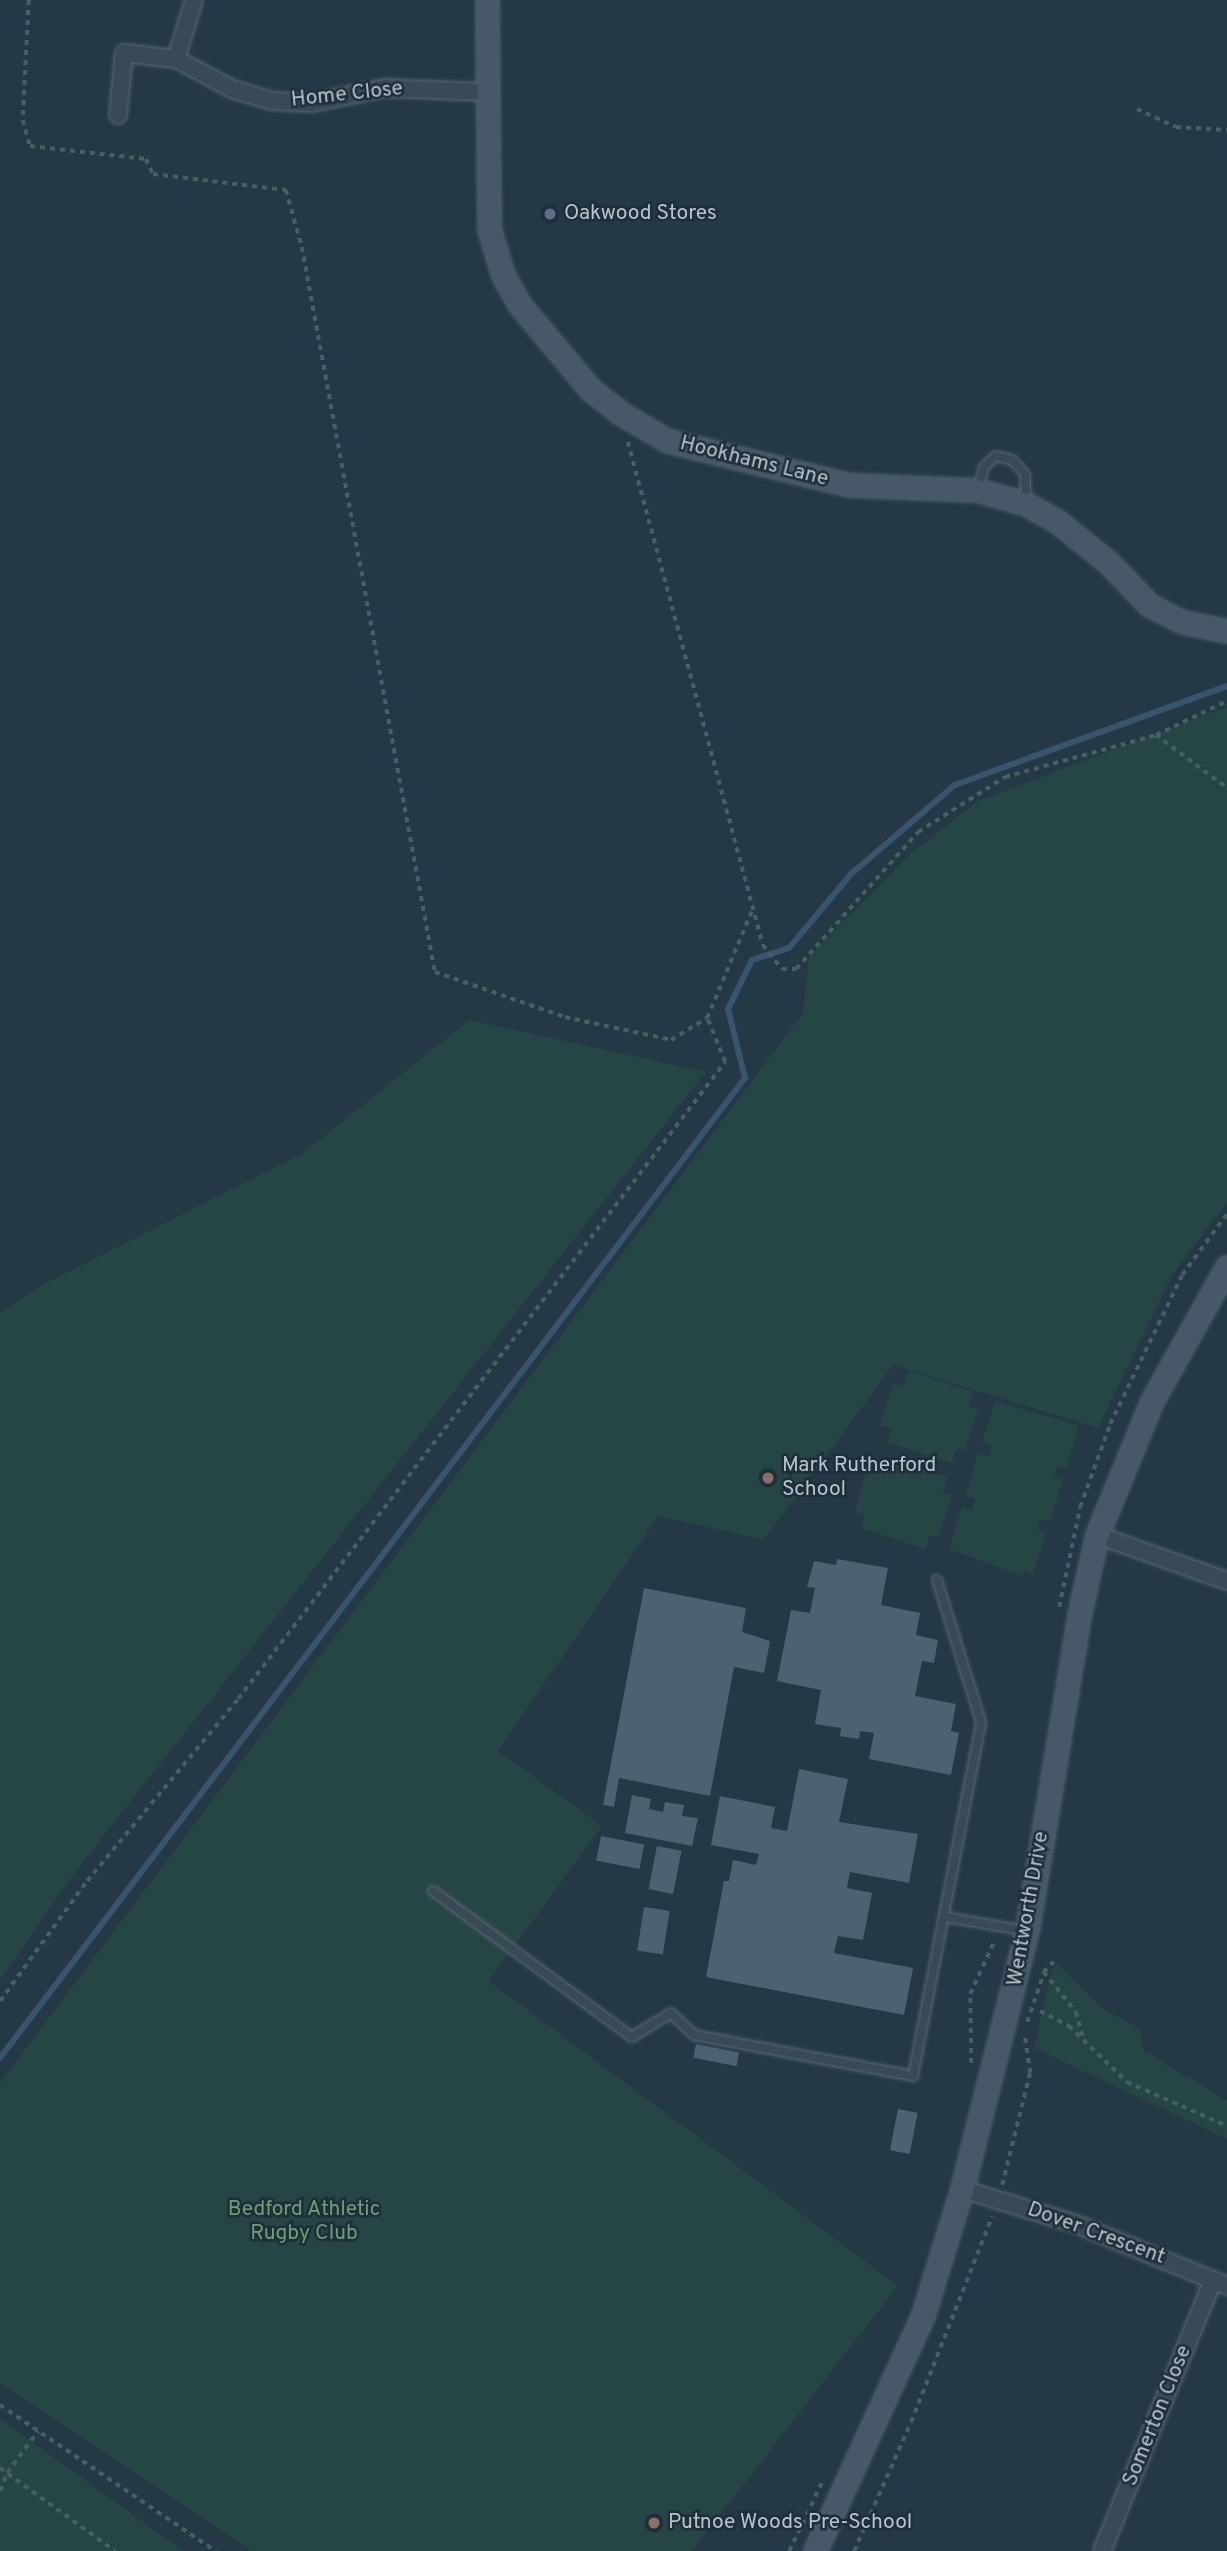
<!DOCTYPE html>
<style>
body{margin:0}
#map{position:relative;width:1227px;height:2551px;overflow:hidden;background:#243846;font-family:Overpass,sans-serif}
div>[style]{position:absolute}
.green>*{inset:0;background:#264645}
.stream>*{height:6px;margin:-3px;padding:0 3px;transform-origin:3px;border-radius:3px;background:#36566e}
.building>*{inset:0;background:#4d6171;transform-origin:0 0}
.path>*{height:3.5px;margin-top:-1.75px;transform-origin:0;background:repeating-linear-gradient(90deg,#456261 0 5px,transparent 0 10px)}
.roads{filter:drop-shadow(0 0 2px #586672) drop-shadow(0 0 2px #586672)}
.lane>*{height:8px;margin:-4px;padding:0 4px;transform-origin:4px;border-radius:4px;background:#394955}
.street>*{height:16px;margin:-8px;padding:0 8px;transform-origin:8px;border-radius:8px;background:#394955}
.secondary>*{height:21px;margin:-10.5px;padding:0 10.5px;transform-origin:10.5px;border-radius:10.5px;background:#475868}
.dots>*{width:19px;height:19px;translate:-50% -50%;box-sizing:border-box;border:4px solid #1e2e3a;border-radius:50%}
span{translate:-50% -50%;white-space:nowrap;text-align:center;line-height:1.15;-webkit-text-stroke:5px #1e2e3a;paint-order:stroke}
.street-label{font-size:21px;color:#b7c3ce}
.poi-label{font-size:21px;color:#b7c3ce}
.left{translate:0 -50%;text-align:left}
.park-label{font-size:21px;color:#6ba170}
</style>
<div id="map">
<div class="green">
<i style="clip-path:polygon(1227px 707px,1227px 1202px,1172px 1275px,1098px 1428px,893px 1365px,764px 1540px,659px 1516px,498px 1751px,602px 1826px,489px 1981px,898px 2286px,692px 2551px,251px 2551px,0 2383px,0 2083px,803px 1013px,809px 956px,913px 852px,978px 801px)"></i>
<i style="clip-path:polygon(469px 1020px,706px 1072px,78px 1868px,0 1980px,0 1313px,42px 1285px,303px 1153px)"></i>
<i style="clip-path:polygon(908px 1371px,973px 1392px,968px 1406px,978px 1409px,965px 1451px,956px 1449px,952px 1463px,887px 1442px,891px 1429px,880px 1425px,893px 1383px,903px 1386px)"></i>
<i style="clip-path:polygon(995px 1401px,1079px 1426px,1066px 1468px,1058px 1466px,1054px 1477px,1063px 1480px,1050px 1522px,1040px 1519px,1037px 1529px,1046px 1533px,1033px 1575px,1024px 1572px,1022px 1576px,949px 1549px,962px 1507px,972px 1510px,975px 1499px,965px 1496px,978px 1454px,989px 1457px,992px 1446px,982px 1443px)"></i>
<i style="clip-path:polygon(882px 1457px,947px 1477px,942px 1492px,952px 1495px,939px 1537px,930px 1535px,925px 1549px,861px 1528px,865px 1515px,855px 1511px,867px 1469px,877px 1472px)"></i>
<i style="clip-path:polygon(1057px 1964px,1104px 2010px,1141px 2029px,1143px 2050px,1227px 2101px,1227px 2139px,1034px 2048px,1052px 1969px)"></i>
<i style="clip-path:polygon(0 2418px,31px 2441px,183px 2551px,0 2551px)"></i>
</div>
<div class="stream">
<i style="left:0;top:2058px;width:1231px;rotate:-52.76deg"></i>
<i style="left:745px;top:1078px;width:71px;rotate:-103.8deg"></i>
<i style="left:728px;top:1009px;width:55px;rotate:-63.9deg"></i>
<i style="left:752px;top:960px;width:39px;rotate:-18deg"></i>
<i style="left:789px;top:948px;width:97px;rotate:-50deg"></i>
<i style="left:851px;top:874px;width:137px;rotate:-40.6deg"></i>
<i style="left:955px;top:785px;width:289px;rotate:-20deg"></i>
</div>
<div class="building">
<i style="clip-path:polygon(837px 1559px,888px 1568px,881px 1605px,920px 1613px,916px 1635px,938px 1640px,934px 1663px,922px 1661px,915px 1696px,956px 1704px,951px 1731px,959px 1733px,951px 1775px,869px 1759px,874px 1733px,860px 1731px,859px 1739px,840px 1736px,841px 1728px,815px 1724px,821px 1690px,777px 1681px,791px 1610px,810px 1613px,815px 1588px,807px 1587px,814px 1561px,836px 1565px)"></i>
<i style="clip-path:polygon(644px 1588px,746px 1608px,742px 1632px,770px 1641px,764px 1673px,734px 1667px,710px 1796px,619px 1778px,614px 1807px,603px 1805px)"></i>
<i style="clip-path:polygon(799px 1769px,848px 1779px,839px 1822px,918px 1834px,909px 1883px,850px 1872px,847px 1888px,872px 1893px,863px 1940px,838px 1936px,834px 1953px,913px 1968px,904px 2015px,706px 1977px,724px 1881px,729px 1881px,733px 1860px,756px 1865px,759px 1854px,711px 1845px,720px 1796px,775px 1807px,771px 1828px,787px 1831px)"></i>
<i style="clip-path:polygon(632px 1795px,651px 1799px,649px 1809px,663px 1812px,665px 1802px,684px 1805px,682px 1816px,698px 1818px,692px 1846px,625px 1833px)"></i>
<i style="left:601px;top:1836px;width:44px;height:25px;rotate:11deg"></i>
<i style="left:657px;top:1846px;width:25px;height:44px;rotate:11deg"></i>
<i style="left:644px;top:1907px;width:26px;height:44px;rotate:9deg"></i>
<i style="left:696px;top:2044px;width:44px;height:14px;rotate:11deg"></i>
<i style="left:898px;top:2109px;width:20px;height:42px;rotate:11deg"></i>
</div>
<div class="path">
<i style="left:29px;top:0;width:120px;rotate:92.9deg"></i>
<i style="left:23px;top:120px;width:27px;rotate:75deg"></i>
<i style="left:30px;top:146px;width:117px;rotate:6.4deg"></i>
<i style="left:146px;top:159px;width:17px;rotate:65deg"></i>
<i style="left:153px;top:174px;width:134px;rotate:6.9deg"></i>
<i style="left:286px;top:190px;width:59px;rotate:74.3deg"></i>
<i style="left:302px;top:247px;width:737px;rotate:79.6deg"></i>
<i style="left:435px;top:972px;width:138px;rotate:19.1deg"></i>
<i style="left:565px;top:1017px;width:108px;rotate:12.2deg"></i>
<i style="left:671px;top:1040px;width:42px;rotate:-31.4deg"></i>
<i style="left:707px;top:1018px;width:119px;rotate:-67.3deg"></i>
<i style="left:1137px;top:109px;width:43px;rotate:24.8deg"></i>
<i style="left:1176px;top:127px;width:51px;rotate:3.4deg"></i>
<i style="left:628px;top:442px;width:521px;rotate:74.98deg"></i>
<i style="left:763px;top:945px;width:31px;rotate:52deg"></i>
<i style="left:782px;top:969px;width:14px"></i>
<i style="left:796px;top:969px;width:183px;rotate:-48.3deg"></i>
<i style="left:918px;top:832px;width:103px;rotate:-32.3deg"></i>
<i style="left:1005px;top:777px;width:157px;rotate:-15.5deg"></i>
<i style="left:1156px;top:735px;width:89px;rotate:36.7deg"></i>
<i style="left:1156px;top:735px;width:79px;rotate:-25.6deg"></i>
<i style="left:1059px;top:1607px;width:102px;rotate:-78.1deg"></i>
<i style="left:1080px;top:1507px;width:88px;rotate:-70.1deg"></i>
<i style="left:1110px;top:1424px;width:165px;rotate:-64.2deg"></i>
<i style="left:1182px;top:1275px;width:76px;rotate:-53.6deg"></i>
<i style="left:1054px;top:1962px;width:14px;rotate:135deg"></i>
<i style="left:1044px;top:1972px;width:51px;rotate:51.3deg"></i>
<i style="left:1076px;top:2012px;width:26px;rotate:74deg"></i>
<i style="left:0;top:2001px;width:148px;rotate:-54.1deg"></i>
<i style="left:87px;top:1881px;width:236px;rotate:-50.3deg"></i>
<i style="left:238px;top:1699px;width:802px;rotate:-52.6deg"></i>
<i style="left:725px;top:1062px;width:48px;rotate:-112.2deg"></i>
<i style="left:1040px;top:2011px;width:33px;rotate:27deg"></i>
<i style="left:1069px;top:2026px;width:81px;rotate:44deg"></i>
<i style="left:1127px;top:2082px;width:109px;rotate:23.7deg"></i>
<i style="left:1027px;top:2022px;width:53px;rotate:-71.2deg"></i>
<i style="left:971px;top:2063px;width:69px;rotate:-90.8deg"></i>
<i style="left:970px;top:1994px;width:60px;rotate:-65.2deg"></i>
<i style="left:1002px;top:2185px;width:115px;rotate:-76deg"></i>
<i style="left:1030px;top:2073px;width:40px;rotate:-98.5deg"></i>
<i style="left:0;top:2405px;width:261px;rotate:34.1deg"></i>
<i style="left:0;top:2468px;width:142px;rotate:35.8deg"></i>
<i style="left:0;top:2491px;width:19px;rotate:-69deg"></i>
<i style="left:7px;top:2473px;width:52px;rotate:-53.6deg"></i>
<i style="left:789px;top:2551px;width:79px;rotate:-64.4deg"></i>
<i style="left:854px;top:2551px;width:141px;rotate:-66.2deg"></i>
<i style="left:911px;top:2422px;width:221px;rotate:-68.5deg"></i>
</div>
<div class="roads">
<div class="lane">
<i style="left:978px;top:488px;width:22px;rotate:-74deg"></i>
<i style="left:984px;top:467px;width:16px;rotate:-43deg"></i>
<i style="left:996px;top:456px;width:16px;rotate:14deg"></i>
<i style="left:1012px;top:460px;width:19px;rotate:47deg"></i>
<i style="left:1025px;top:474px;width:27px;rotate:88deg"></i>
<i style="left:433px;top:1891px;width:247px;rotate:36.3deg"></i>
<i style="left:632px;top:2037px;width:46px;rotate:-31.6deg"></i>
<i style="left:671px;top:2013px;width:32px;rotate:44deg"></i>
<i style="left:694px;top:2035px;width:223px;rotate:10.6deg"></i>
<i style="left:913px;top:2076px;width:360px;rotate:-79.1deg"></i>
<i style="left:981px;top:1722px;width:149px;rotate:-107.2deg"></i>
<i style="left:945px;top:1917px;width:83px;rotate:9.7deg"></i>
</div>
<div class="street">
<i style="left:176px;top:59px;width:62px;rotate:-73deg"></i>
<i style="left:118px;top:115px;width:62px;rotate:-84.5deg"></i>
<i style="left:124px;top:53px;width:52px;rotate:6.6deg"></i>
<i style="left:176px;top:59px;width:64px;rotate:28.2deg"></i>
<i style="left:232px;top:89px;width:42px;rotate:16.7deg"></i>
<i style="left:272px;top:101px;width:39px;rotate:3deg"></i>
<i style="left:311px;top:103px;width:76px;rotate:-11.5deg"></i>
<i style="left:385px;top:88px;width:101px;rotate:2.3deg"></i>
<i style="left:1097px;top:1535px;width:138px;rotate:19.5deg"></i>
<i style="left:962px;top:2189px;width:119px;rotate:17.1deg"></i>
<i style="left:1076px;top:2224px;width:163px;rotate:22.3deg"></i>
<i style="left:1102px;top:2551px;width:293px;rotate:-67.7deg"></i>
</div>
<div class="secondary">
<i style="left:487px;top:0;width:229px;rotate:89.5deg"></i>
<i style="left:489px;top:229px;width:48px;rotate:73.1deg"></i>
<i style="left:503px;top:275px;width:33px;rotate:61deg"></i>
<i style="left:519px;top:304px;width:112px;rotate:50.1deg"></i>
<i style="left:591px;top:390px;width:37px;rotate:38deg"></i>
<i style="left:620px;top:413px;width:56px;rotate:30.3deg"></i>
<i style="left:668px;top:441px;width:187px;rotate:13.6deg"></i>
<i style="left:850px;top:485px;width:127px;rotate:2.3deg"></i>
<i style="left:977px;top:490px;width:51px;rotate:15.9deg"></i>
<i style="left:1026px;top:504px;width:37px;rotate:29deg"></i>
<i style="left:1058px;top:522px;width:65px;rotate:38.8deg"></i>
<i style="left:1109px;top:563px;width:58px;rotate:46.4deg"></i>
<i style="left:1149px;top:605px;width:38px;rotate:27deg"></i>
<i style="left:1183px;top:622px;width:45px;rotate:11.6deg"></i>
<i style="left:815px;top:2551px;width:260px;rotate:-65.4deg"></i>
<i style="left:923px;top:2315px;width:132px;rotate:-72.8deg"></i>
<i style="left:962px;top:2189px;width:266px;rotate:-75.9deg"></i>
<i style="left:1027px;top:1931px;width:319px;rotate:-80.6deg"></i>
<i style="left:1079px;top:1616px;width:83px;rotate:-77.5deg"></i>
<i style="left:1097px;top:1535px;width:145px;rotate:-67.7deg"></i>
<i style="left:1152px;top:1401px;width:154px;rotate:-60.8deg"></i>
</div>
</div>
<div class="dots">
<i style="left:550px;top:214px;background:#5c6f8a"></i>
<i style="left:768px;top:1478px;background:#8d6e63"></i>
<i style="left:654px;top:2523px;background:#8d6e63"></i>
</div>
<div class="street-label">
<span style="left:347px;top:95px;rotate:-6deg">Home Close</span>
<span style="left:754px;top:462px;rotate:14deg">Hookhams Lane</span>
<span style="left:1029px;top:1909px;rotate:-80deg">Wentworth Drive</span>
<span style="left:1096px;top:2234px;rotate:20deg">Dover Crescent</span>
<span style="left:1158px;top:2416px;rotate:-68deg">Somerton Close</span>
</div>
<div class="poi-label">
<span class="left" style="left:564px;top:214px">Oakwood Stores</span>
<span class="left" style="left:782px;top:1478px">Mark Rutherford<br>School</span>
<span class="left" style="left:668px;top:2523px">Putnoe Woods Pre-School</span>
</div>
<div class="park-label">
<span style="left:304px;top:2222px">Bedford Athletic<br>Rugby Club</span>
</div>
</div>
